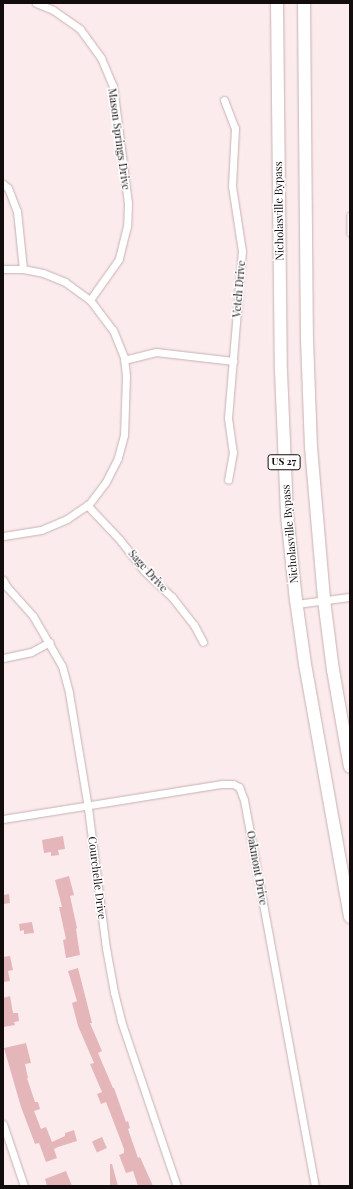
<!DOCTYPE html>
<style>
body{margin:0}
#map{position:relative;width:353px;height:1189px;overflow:hidden;background:#fcebed;font-family:"Playfair Display",serif}
div>[style]{position:absolute}
.building>*{inset:0;background:#e4b6ba;transform-origin:0 0}
.roads{filter:drop-shadow(0 0 1px #c6b2b3) drop-shadow(0 0 1px #c6b2b3)}
.service>*{height:3.5px;margin:-1.75px;padding:0 1.75px;transform-origin:1.75px;border-radius:1.75px;background:#fff}
.minor>*{height:7px;margin:-3.5px;padding:0 3.5px;transform-origin:3.5px;border-radius:3.5px;background:#fff}
.trunk>*{height:12px;margin:-6px;padding:0 6px;transform-origin:6px;border-radius:6px;background:#fff}
span{translate:-50% -50%;white-space:nowrap;text-align:center;line-height:1.15;-webkit-text-stroke:3px #fff;paint-order:stroke}
.shield-label span{padding:1px 3px;background:#fff;border:1px solid;border-radius:3px;-webkit-text-stroke-width:0}
.shield-label{font-size:10px;color:#130c0d;font-weight:700}
.street-label{font-size:11px;color:#130c0d}
.frame{position:absolute;inset:0;border:4px solid #130c0d;pointer-events:none}
</style>
<div id="map">
<div class="building">
<i style="clip-path:polygon(63px 836px,65px 849px,58px 850px,59px 855px,51px 856px,51px 852px,44px 853px,42px 840px)"></i>
<i style="clip-path:polygon(69px 876px,74px 895px,70px 896px,77px 928px,76px 929px,80px 955px,66px 958px,63px 940px,66px 939px,59px 907px,62px 907px,55px 880px)"></i>
<i style="clip-path:polygon(9px 894px,10px 903px,3px 904px,3px 895px)"></i>
<i style="clip-path:polygon(32px 922px,34px 933px,24px 934px,24px 930px,20px 931px,19px 924px)"></i>
<i style="clip-path:polygon(10px 956px,13px 970px,8px 971px,10px 981px,3px 982px,3px 957px)"></i>
<i style="clip-path:polygon(78px 968px,92px 1023px,90px 1023px,102px 1051px,98px 1053px,113px 1088px,114px 1088px,126px 1122px,128px 1121px,130px 1128px,128px 1129px,138px 1158px,140px 1157px,153px 1186px,138px 1186px,133px 1171px,126px 1173px,119px 1155px,124px 1153px,124px 1149px,106px 1102px,101px 1104px,97px 1094px,102px 1092px,90px 1064px,94px 1063px,78px 1026px,72px 1003px,77px 1001px,68px 971px)"></i>
<i style="clip-path:polygon(10px 996px,13px 1013px,18px 1013px,19px 1021px,14px 1022px,15px 1025px,3px 1027px,3px 998px)"></i>
<i style="clip-path:polygon(26px 1043px,31px 1063px,25px 1064px,28px 1078px,27px 1078px,35px 1102px,38px 1102px,40px 1109px,34px 1111px,41px 1129px,46px 1127px,52px 1142px,65px 1136px,65px 1133px,74px 1130px,77px 1141px,58px 1147px,54px 1149px,57px 1158px,46px 1162px,39px 1143px,35px 1144px,21px 1107px,4px 1048px)"></i>
<i style="left:102px;top:1137px;width:12px;height:11px;rotate:66deg"></i>
<i style="clip-path:polygon(110px 1164px,112px 1164px,118px 1186px,110px 1186px)"></i>
<i style="clip-path:polygon(66px 1171px,72px 1186px,47px 1186px,45px 1179px)"></i>
</div>
<div class="roads">
<div class="service">
<i style="left:350px;top:215px;width:19px;rotate:90deg"></i>
</div>
<div class="minor">
<i style="left:36px;top:3px;width:18px;rotate:22deg"></i>
<i style="left:53px;top:10px;width:33px;rotate:35deg"></i>
<i style="left:80px;top:29px;width:36px;rotate:54deg"></i>
<i style="left:101px;top:58px;width:30px;rotate:67deg"></i>
<i style="left:113px;top:86px;width:118px;rotate:82.7deg"></i>
<i style="left:128px;top:203px;width:23px;rotate:92deg"></i>
<i style="left:127px;top:226px;width:34px;rotate:104deg"></i>
<i style="left:119px;top:259px;width:50px;rotate:125.3deg"></i>
<i style="left:224px;top:100px;width:30px;rotate:69deg"></i>
<i style="left:235px;top:128px;width:58px;rotate:93deg"></i>
<i style="left:232px;top:186px;width:66px;rotate:81.3deg"></i>
<i style="left:242px;top:251px;width:168px;rotate:94.8deg"></i>
<i style="left:228px;top:418px;width:34px;rotate:82deg"></i>
<i style="left:233px;top:452px;width:28px;rotate:100deg"></i>
<i style="left:3px;top:184px;width:6px;rotate:39deg"></i>
<i style="left:8px;top:188px;width:25px;rotate:69deg"></i>
<i style="left:17px;top:211px;width:58px;rotate:84.1deg"></i>
<i style="left:3px;top:269px;width:20px"></i>
<i style="left:23px;top:269px;width:20px;rotate:11deg"></i>
<i style="left:43px;top:273px;width:24px;rotate:22deg"></i>
<i style="left:65px;top:282px;width:31px;rotate:36deg"></i>
<i style="left:90px;top:300px;width:38px;rotate:53deg"></i>
<i style="left:113px;top:330px;width:29px;rotate:68deg"></i>
<i style="left:124px;top:357px;width:19px;rotate:84deg"></i>
<i style="left:126px;top:376px;width:59px;rotate:91.9deg"></i>
<i style="left:124px;top:435px;width:24px;rotate:105deg"></i>
<i style="left:118px;top:458px;width:28px;rotate:117deg"></i>
<i style="left:105px;top:483px;width:26px;rotate:127deg"></i>
<i style="left:89px;top:504px;width:27px;rotate:146deg"></i>
<i style="left:67px;top:519px;width:28px;rotate:157deg"></i>
<i style="left:41px;top:530px;width:38px;rotate:171deg"></i>
<i style="left:124px;top:360px;width:33px;rotate:-14deg"></i>
<i style="left:156px;top:352px;width:78px;rotate:6.7deg"></i>
<i style="left:87px;top:505px;width:48px;rotate:46.7deg"></i>
<i style="left:120px;top:540px;width:39px;rotate:52deg"></i>
<i style="left:144px;top:571px;width:38px;rotate:43deg"></i>
<i style="left:172px;top:597px;width:36px;rotate:52deg"></i>
<i style="left:194px;top:625px;width:19px;rotate:62deg"></i>
<i style="left:3px;top:580px;width:8px;rotate:60deg"></i>
<i style="left:7px;top:587px;width:39px;rotate:48deg"></i>
<i style="left:33px;top:616px;width:58px;rotate:59.9deg"></i>
<i style="left:62px;top:666px;width:28px;rotate:75deg"></i>
<i style="left:69px;top:693px;width:117px;rotate:80.6deg"></i>
<i style="left:88px;top:808px;width:141px;rotate:82.7deg"></i>
<i style="left:106px;top:948px;width:45px;rotate:79.7deg"></i>
<i style="left:114px;top:992px;width:30px;rotate:76deg"></i>
<i style="left:121px;top:1021px;width:174px;rotate:71.3deg"></i>
<i style="left:296px;top:604px;width:54px;rotate:-7.4deg"></i>
<i style="left:3px;top:658px;width:29px;rotate:-12deg"></i>
<i style="left:31px;top:652px;width:21px;rotate:-28deg"></i>
<i style="left:3px;top:819px;width:222px;rotate:-9.1deg"></i>
<i style="left:222px;top:784px;width:11px"></i>
<i style="left:233px;top:784px;width:7px;rotate:27deg"></i>
<i style="left:239px;top:787px;width:14px;rotate:69deg"></i>
<i style="left:244px;top:800px;width:392px;rotate:79.6deg"></i>
<i style="left:3px;top:1124px;width:65px;rotate:71.3deg"></i>
</div>
<div class="trunk">
<i style="left:277px;top:3px;width:368px;rotate:89.4deg"></i>
<i style="left:281px;top:371px;width:144px;rotate:87.6deg"></i>
<i style="left:287px;top:515px;width:85px;rotate:84deg"></i>
<i style="left:296px;top:600px;width:65px;rotate:82deg"></i>
<i style="left:305px;top:664px;width:257px;rotate:79.9deg"></i>
<i style="left:304px;top:3px;width:336px;rotate:89.5deg"></i>
<i style="left:307px;top:339px;width:108px;rotate:87.9deg"></i>
<i style="left:311px;top:447px;width:154px;rotate:85.1deg"></i>
<i style="left:324px;top:600px;width:71px;rotate:82.7deg"></i>
<i style="left:333px;top:670px;width:98px;rotate:80.1deg"></i>
</div>
</div>
<div class="shield-label">
<span style="left:284px;top:462px">US 27</span>
</div>
<div class="street-label">
<span style="left:119px;top:139px;rotate:82deg">Mason Springs Drive</span>
<span style="left:279px;top:211px;rotate:-91deg">Nicholasville Bypass</span>
<span style="left:239px;top:289px;rotate:-85deg">Vetch Drive</span>
<span style="left:290px;top:534px;rotate:-95deg">Nicholasville Bypass</span>
<span style="left:148px;top:571px;rotate:48deg">Sage Drive</span>
<span style="left:257px;top:868px;rotate:80deg">Oakmont Drive</span>
<span style="left:97px;top:878px;rotate:83deg">Courchelle Drive</span>
</div>
<div class="frame"></div>
</div>
